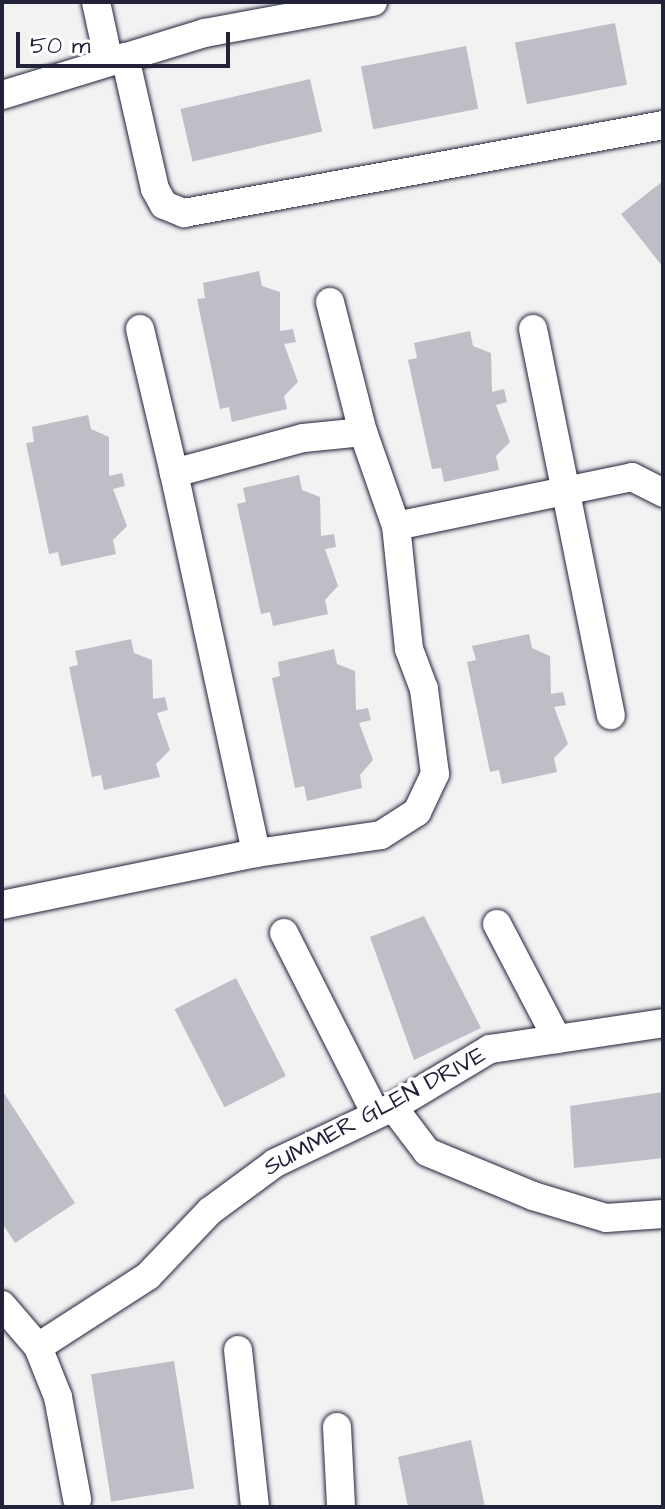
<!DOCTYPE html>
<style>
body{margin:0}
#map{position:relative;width:665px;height:1509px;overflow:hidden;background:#f2f2f3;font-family:"Architects Daughter",sans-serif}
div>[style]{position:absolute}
.building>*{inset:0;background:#bebec6;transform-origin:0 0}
.roads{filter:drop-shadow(0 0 2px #22223b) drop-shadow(0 0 2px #22223b)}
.minor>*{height:28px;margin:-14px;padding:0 14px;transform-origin:14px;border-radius:14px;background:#fff}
span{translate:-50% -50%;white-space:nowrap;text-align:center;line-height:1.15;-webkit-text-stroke:7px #fff;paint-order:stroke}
.street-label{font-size:24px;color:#22223b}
.frame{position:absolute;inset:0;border:4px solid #22223b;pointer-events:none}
.scale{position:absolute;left:16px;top:32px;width:214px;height:36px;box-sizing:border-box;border:4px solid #22223b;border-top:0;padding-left:10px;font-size:24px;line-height:28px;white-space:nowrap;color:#22223b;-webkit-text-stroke:6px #fff;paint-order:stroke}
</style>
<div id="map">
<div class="building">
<i style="left:615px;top:23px;width:63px;height:102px;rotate:79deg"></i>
<i style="left:466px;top:46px;width:64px;height:107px;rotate:79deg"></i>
<i style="left:310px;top:79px;width:54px;height:133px;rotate:77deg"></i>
<i style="clip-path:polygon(663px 181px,663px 267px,621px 214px)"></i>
<i style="clip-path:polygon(259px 271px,262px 286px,280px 292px,280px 331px,293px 329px,296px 342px,284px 344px,298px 382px,284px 396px,287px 409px,232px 422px,229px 407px,220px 409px,197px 299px,205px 298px,203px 283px)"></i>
<i style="clip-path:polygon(470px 331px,473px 346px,491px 353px,492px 392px,504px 389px,507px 402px,496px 405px,510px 442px,496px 456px,499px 470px,444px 482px,441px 468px,432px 469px,408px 360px,417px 358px,414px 343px)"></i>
<i style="clip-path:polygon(88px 415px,91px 429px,109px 437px,109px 476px,122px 473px,125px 486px,113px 489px,127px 526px,113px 540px,116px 554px,61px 566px,58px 552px,49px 554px,26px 443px,34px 442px,32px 427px)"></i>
<i style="clip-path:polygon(299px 475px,302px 490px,320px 497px,321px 536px,334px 534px,336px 547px,325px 549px,338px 586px,325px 600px,328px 614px,273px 626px,270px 612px,261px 614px,237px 504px,246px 502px,243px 488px)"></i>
<i style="clip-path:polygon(529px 634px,532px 648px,550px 656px,551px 694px,563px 692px,566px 705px,554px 707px,568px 744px,554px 758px,557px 772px,502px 784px,499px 770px,490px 772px,467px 662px,476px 660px,472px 646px)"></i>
<i style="clip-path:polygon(131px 639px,134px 653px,152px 660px,153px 699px,165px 697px,168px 710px,157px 713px,170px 750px,156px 764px,160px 777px,104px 790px,101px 775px,92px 777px,69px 667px,78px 665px,75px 651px)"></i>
<i style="clip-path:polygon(334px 649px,337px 664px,355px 671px,356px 710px,368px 708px,371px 720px,359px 723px,373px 760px,360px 775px,362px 788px,307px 801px,304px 786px,295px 788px,272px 678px,280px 676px,278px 662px)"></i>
<i style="clip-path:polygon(424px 916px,481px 1028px,414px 1060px,370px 937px)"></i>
<i style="left:236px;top:978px;width:110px;height:69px;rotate:63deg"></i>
<i style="clip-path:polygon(2px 1090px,75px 1203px,15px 1243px,2px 1223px)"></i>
<i style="clip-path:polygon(663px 1092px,663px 1158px,574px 1168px,570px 1106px)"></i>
<i style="left:174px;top:1361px;width:129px;height:84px;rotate:81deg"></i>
<i style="clip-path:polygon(471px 1440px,485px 1507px,408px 1507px,398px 1457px)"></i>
</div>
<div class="roads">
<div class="minor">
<i style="left:96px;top:2px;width:61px;rotate:77.8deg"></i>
<i style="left:125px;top:57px;width:135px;rotate:77.2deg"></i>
<i style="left:155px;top:189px;width:18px;rotate:61deg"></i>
<i style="left:164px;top:205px;width:22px;rotate:22deg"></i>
<i style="left:184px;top:213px;width:487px;rotate:-10.4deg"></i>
<i style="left:2px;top:95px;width:212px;rotate:-17deg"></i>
<i style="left:205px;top:33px;width:171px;rotate:-10.5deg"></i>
<i style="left:330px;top:302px;width:134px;rotate:75.8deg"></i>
<i style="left:140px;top:329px;width:148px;rotate:76.7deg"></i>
<i style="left:533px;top:329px;width:394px;rotate:78.6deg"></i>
<i style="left:396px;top:526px;width:241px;rotate:-11.7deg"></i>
<i style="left:632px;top:477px;width:35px;rotate:27deg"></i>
<i style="left:2px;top:905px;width:259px;rotate:-11.6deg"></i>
<i style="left:256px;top:853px;width:126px;rotate:-8.2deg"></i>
<i style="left:381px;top:835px;width:43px;rotate:-32.6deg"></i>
<i style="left:417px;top:812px;width:42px;rotate:-64.7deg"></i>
<i style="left:435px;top:774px;width:86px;rotate:-97.4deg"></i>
<i style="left:424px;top:689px;width:43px;rotate:-110.6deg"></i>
<i style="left:409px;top:649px;width:124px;rotate:-96deg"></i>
<i style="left:396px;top:526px;width:100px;rotate:-109.3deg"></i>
<i style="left:363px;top:432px;width:60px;rotate:174.3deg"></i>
<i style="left:303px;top:438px;width:134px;rotate:164.8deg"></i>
<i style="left:174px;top:473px;width:389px;rotate:77.8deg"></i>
<i style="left:497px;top:924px;width:130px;rotate:62.4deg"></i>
<i style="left:284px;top:933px;width:203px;rotate:63.1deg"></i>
<i style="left:393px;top:1107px;width:56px;rotate:52.9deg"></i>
<i style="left:427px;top:1152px;width:115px;rotate:22.5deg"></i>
<i style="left:533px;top:1196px;width:76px;rotate:16.8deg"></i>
<i style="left:606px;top:1218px;width:57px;rotate:-4deg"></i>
<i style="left:2px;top:1305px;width:55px;rotate:49.4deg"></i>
<i style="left:38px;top:1347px;width:54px;rotate:68.2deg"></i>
<i style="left:58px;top:1397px;width:104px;rotate:79.4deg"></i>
<i style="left:38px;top:1347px;width:131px;rotate:-32.8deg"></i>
<i style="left:148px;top:1276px;width:90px;rotate:-46.4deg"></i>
<i style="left:210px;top:1211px;width:81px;rotate:-36.4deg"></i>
<i style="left:275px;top:1163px;width:131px;rotate:-25.4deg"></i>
<i style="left:393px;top:1107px;width:113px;rotate:-30.9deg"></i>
<i style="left:490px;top:1049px;width:175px;rotate:-8.5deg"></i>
<i style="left:238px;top:1350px;width:158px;rotate:83.8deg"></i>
<i style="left:337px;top:1427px;width:80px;rotate:87.1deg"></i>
</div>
</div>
<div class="street-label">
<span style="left:375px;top:1112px;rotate:-28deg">SUMMER GLEN DRIVE</span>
</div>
<div class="frame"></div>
<div class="scale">50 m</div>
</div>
